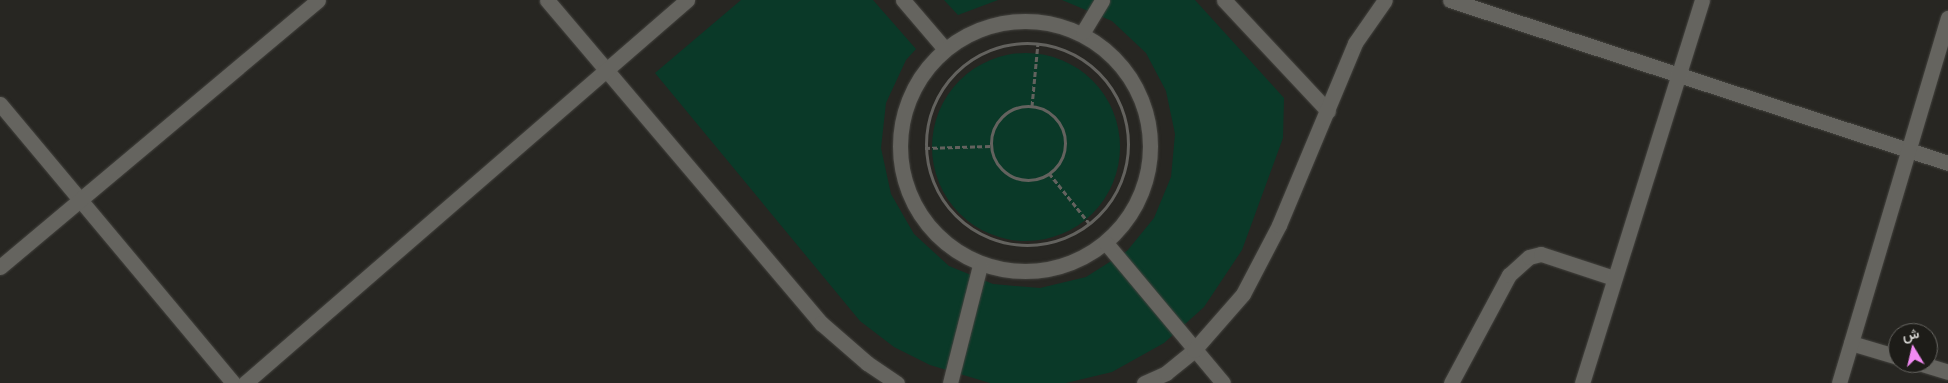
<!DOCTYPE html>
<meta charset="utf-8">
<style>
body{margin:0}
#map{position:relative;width:1948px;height:383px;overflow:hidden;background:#272622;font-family:"Libre Baskerville",Vazirmatn,serif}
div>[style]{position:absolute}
.green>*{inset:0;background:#0a3928}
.round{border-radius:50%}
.path>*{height:3px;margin-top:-1.5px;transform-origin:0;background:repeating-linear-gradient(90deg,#63625e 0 5px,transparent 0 7.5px)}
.path>.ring{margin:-1.5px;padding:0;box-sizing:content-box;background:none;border:3px solid #63625e;border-radius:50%}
.roads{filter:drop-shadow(0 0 1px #43423e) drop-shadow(0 0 1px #43423e)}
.street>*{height:15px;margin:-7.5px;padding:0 7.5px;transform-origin:7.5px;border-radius:7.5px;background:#65645f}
.street>.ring{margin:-7.5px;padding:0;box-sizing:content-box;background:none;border:15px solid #65645f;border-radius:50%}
span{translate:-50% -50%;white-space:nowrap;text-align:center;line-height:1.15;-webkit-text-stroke:4px #1d1c18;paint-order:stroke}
.north{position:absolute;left:1888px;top:323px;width:50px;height:50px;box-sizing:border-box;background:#1d1c18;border:1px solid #676662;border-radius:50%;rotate:351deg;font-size:14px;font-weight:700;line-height:20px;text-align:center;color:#d5d4d1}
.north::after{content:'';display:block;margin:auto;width:18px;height:22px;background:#f28af3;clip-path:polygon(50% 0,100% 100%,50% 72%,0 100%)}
</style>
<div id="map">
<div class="green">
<i style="clip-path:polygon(741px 0,873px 0,916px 49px,906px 60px,886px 103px,881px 148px,891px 194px,914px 234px,949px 266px,993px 284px,1040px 288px,1086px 277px,1127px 251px,1154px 218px,1171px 177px,1175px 134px,1166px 91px,1146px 53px,1112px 21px,1062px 0,1195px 0,1284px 98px,1283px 138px,1242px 250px,1204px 307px,1164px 343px,1112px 372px,1066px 383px,990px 383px,930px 365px,894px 347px,860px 321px,655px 73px)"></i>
<i style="clip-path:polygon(944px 0,998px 0,958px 15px)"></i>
<i class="round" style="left:932px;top:53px;width:188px;height:188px"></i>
</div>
<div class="path">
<i class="ring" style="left:926px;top:43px;width:199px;height:199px"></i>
<i style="left:1032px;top:106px;width:63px;rotate:-84.6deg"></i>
<i class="ring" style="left:991px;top:106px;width:71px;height:71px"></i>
<i style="left:925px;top:148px;width:66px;rotate:-1.7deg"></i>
<i style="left:1049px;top:173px;width:64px;rotate:51.3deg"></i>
</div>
<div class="roads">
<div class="street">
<i style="left:547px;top:0;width:424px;rotate:49.7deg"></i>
<i style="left:821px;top:323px;width:61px;rotate:41deg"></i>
<i style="left:867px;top:363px;width:36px;rotate:34deg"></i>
<i style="left:903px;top:0;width:63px;rotate:49.5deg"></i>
<i style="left:1224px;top:0;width:152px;rotate:46.9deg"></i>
<i style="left:1450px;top:0;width:524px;rotate:18.12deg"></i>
<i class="ring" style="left:900px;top:21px;width:235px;height:235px"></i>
<i style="left:1083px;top:32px;width:37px;rotate:-59deg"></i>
<i style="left:0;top:104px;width:363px;rotate:50.1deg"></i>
<i style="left:1106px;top:243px;width:182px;rotate:50.1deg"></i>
<i style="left:0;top:267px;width:415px;rotate:-40deg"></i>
<i style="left:1851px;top:343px;width:49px;rotate:16.6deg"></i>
<i style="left:1919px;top:363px;width:30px;rotate:17deg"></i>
<i style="left:245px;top:383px;width:585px;rotate:-40.91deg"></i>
<i style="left:950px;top:383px;width:122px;rotate:-75.7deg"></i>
<i style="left:1144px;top:383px;width:24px;rotate:-24deg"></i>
<i style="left:1166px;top:373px;width:36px;rotate:-39deg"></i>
<i style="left:1194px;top:350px;width:74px;rotate:-48.8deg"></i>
<i style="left:1243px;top:294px;width:78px;rotate:-62.4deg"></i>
<i style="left:1279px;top:225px;width:197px;rotate:-67.3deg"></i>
<i style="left:1355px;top:43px;width:52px;rotate:-55.1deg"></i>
<i style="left:1451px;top:383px;width:123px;rotate:-61.8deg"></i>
<i style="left:1509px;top:275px;width:27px;rotate:-42deg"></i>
<i style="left:1529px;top:257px;width:12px;rotate:-14deg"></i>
<i style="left:1541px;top:254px;width:77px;rotate:18.2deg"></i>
<i style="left:1582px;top:383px;width:401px;rotate:-72.6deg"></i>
<i style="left:1839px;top:383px;width:381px;rotate:-73.4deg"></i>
</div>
</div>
<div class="north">ش</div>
</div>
